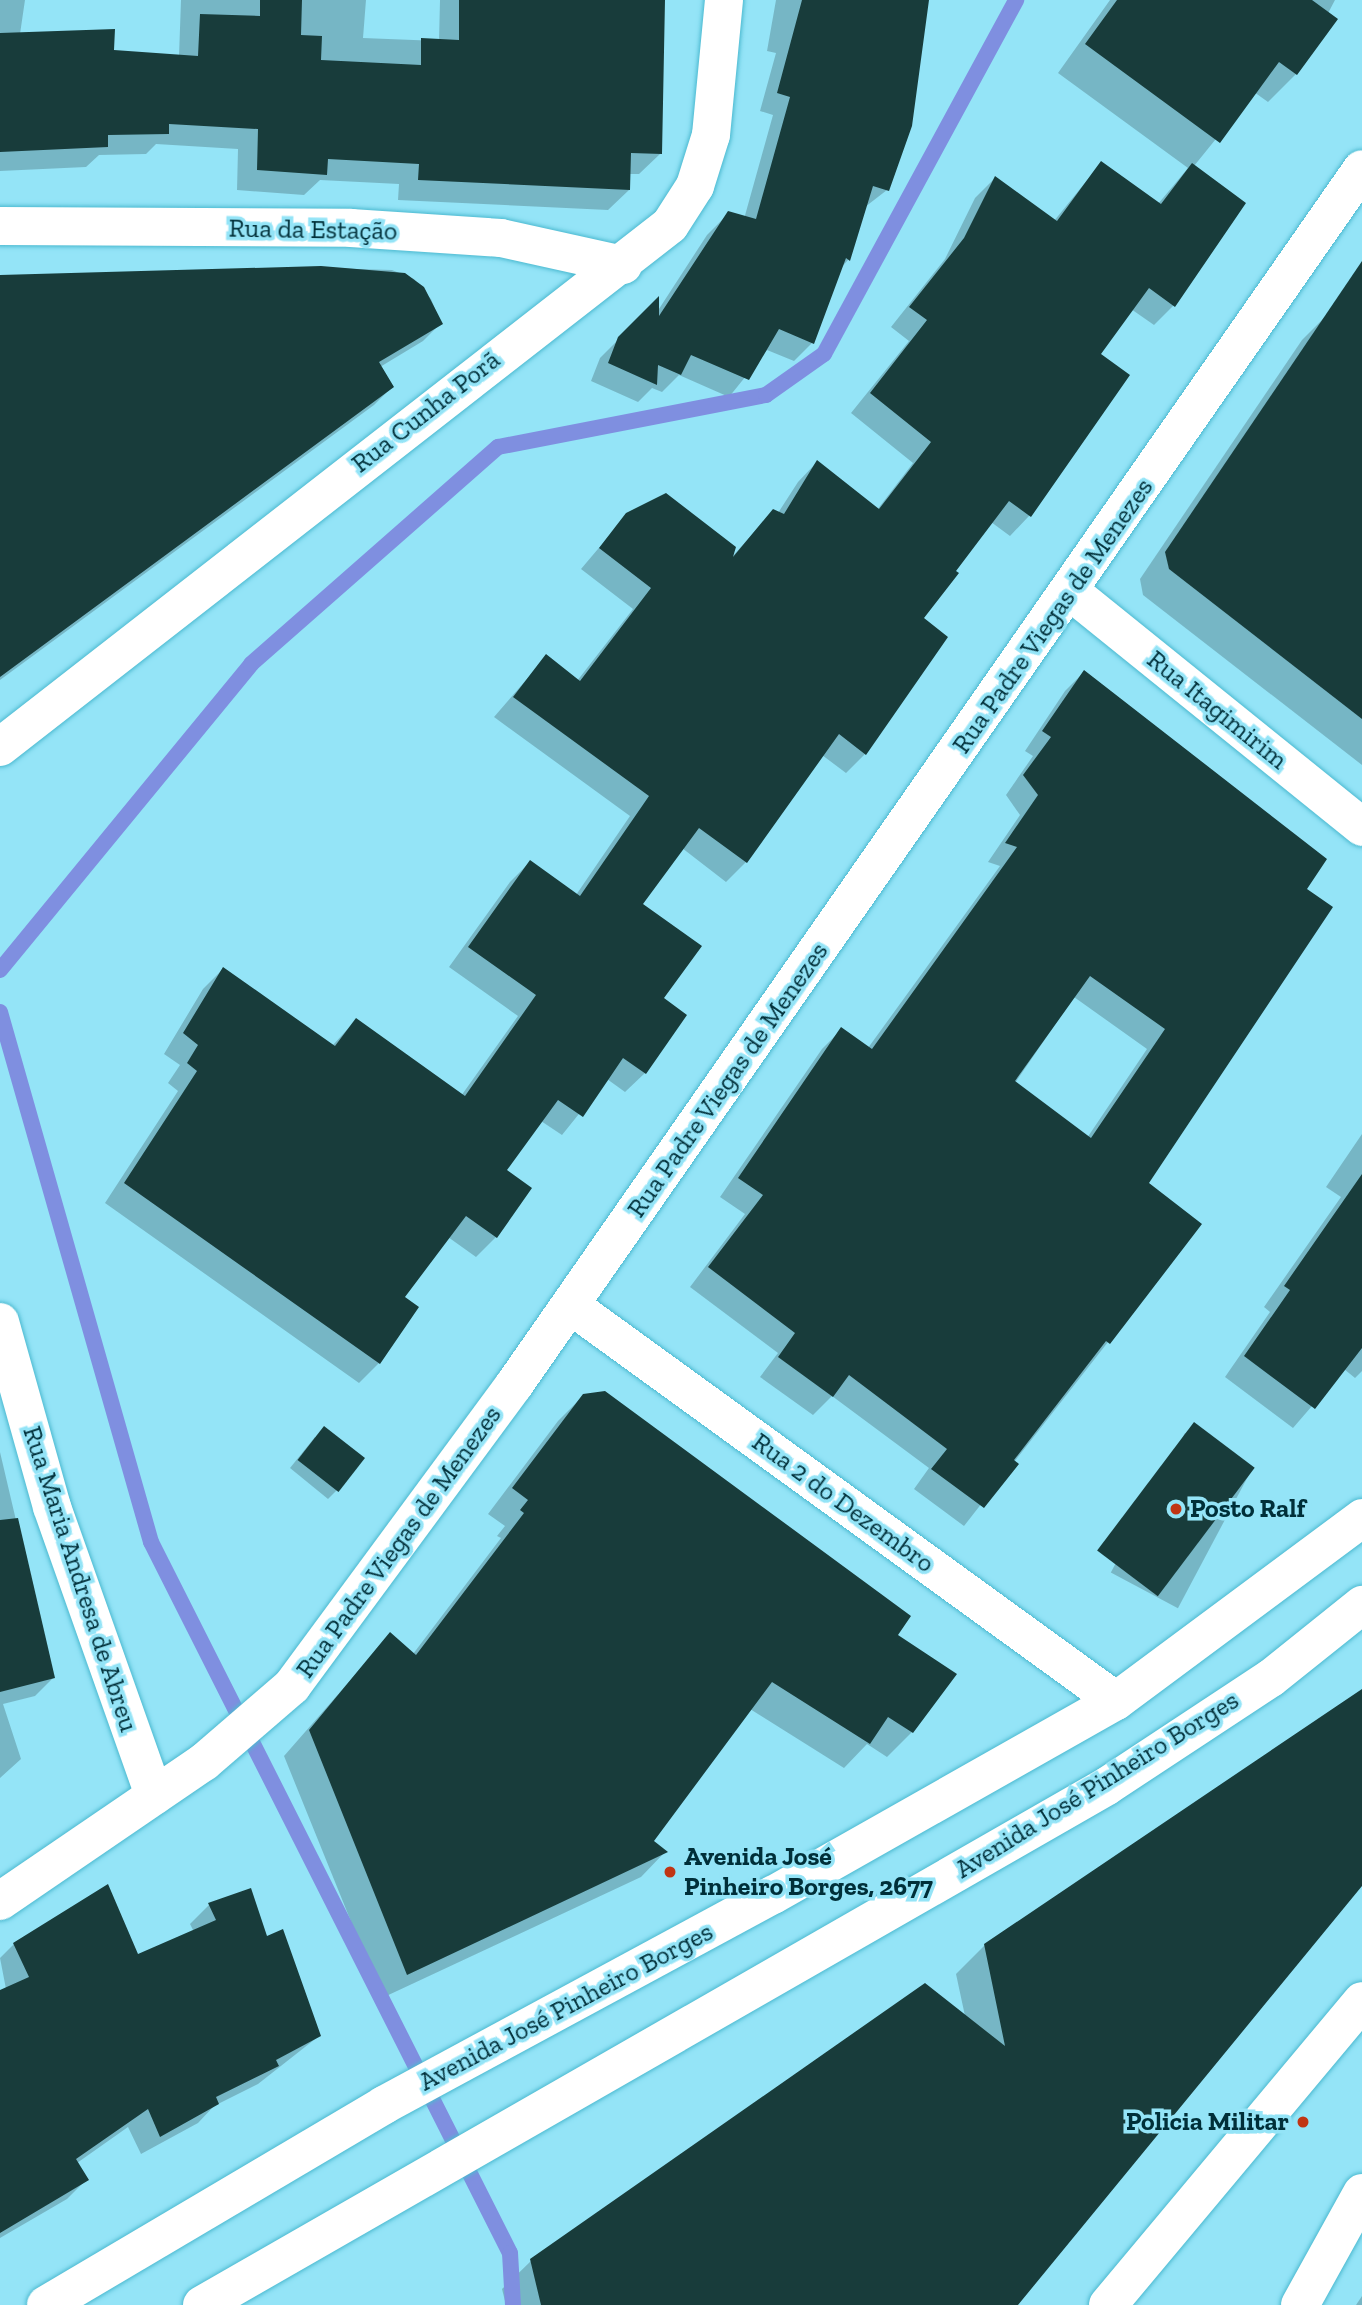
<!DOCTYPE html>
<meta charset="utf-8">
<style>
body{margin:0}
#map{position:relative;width:1362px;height:2305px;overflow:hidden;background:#94e4f7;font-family:"Zilla Slab",serif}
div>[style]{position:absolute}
.shadow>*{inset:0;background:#0003;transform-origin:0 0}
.stream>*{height:16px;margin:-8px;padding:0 8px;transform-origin:8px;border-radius:8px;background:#7f8fe0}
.building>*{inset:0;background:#183c3b;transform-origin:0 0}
.roads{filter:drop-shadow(0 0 2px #4bb9d0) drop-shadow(0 0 2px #4bb9d0)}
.street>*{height:38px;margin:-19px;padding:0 19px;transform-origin:19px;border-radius:19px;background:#fff}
.secondary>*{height:38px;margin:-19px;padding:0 19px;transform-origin:19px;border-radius:19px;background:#fff}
.primary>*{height:38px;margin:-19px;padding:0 19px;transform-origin:19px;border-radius:19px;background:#fff}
.highway>*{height:38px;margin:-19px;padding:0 19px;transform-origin:19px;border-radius:19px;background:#fff}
.dots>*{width:19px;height:19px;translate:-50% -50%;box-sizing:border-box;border:4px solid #94e4f7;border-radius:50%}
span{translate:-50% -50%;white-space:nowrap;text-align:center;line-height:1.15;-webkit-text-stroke:7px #94e4f7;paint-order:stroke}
.street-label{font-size:26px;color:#002f39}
.poi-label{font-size:26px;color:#002f39;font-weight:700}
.left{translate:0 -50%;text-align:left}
.right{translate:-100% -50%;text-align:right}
</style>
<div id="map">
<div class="shadow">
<i style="clip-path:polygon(0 0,25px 0,20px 34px,112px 52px,179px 56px,181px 0,366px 0,363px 38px,439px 41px,440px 0,664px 0,660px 154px,639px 174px,629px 174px,629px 190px,608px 210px,398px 200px,399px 184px,320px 180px,304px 195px,237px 190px,238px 149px,156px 144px,146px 154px,99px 155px,86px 167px,0 171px)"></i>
<i style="clip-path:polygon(776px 0,925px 0,887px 190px,865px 207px,848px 260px,841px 268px,812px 343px,794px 361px,767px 350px,729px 397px,679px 375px,662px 392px,652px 388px,638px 402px,591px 381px,600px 358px,657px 301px,657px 312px,707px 235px,726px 216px,744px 219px,773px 115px,760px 111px,776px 53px,767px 51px)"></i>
<i style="clip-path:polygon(1110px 0,1335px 0,1296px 74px,1268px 102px,1254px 92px,1194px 166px,1174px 305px,1154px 325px,1131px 309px,1099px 354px,1127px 375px,1029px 516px,1010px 536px,991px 522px,922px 618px,865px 754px,846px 773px,822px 755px,746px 862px,726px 882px,682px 848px,641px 904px,661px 998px,645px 1073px,625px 1092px,607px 1079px,562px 1135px,541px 1121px,504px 1171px,530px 1189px,496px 1237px,476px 1257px,448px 1237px,403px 1298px,379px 1363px,359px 1383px,105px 1203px,178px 1091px,168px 1083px,180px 1065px,164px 1054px,203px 989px,223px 969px,332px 1046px,356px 1020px,461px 1096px,518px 1016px,449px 967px,510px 882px,530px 862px,576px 895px,630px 816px,494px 717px,546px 657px,577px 681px,633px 609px,581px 569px,625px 517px,732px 557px,773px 511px,778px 513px,798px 482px,817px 462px,877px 510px,913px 463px,851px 413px,909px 341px,891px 327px,945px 259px,975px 198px,995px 178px,1054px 221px,1101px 163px,1158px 204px,1188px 168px,1058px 73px)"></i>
<i style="clip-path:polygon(321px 268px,392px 270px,414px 279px,431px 299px,441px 323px,423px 341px,380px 367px,392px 387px,374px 405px,0 680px,0 276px)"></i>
<i style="clip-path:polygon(1328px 314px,1362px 346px,1362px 765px,1143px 595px,1140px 579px,1302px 340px)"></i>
<i style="clip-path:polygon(evenodd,1084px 672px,1304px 889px,1147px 1183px,1108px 1342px,964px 1526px,914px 1489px,929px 1468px,832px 1396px,813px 1415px,760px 1377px,778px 1353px,690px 1287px,745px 1214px,720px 1197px,822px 1049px,841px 1030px,868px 1048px,1000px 866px,988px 862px,1020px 815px,1006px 795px,1033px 756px,1025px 751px,1065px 691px,1084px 672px,1074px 997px,1147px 1049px,1087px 1138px,1015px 1083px,1074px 997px)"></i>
<i style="clip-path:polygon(1362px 1134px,1362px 1371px,1355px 1378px,1344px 1369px,1293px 1428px,1225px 1377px,1270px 1312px,1264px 1307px,1341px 1197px,1326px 1187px)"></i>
<i style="clip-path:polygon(584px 1395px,895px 1636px,912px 1732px,887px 1757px,867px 1744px,844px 1768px,750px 1709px,652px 1842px,665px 1852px,641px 1877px,382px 1998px,284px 1756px,390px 1635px,413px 1654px,501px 1538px,497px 1536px,505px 1526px,488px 1514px,558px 1421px)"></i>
<i style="left:1185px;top:1433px;width:76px;height:158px;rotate:28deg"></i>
<i style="clip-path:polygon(315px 1437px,337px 1490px,328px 1499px,290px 1468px)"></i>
<i style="clip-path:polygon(0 1452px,53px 1678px,35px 1696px,3px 1704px,21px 1759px,0 1778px)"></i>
<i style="clip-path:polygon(1362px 1691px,1362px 1883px,1016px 2305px,506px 2305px,502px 2289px,531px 2261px,965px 2016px,956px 1974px,985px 1945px)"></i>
<i style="clip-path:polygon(209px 1905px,266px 1938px,319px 2036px,258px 2084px,214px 2106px,198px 2123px,141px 2154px,128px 2127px,77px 2163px,87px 2179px,67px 2199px,0 2238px,0 1992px,6px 1989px,0 1958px,14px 1944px,137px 1957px,194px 1932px,190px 1924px)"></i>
<i style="clip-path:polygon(1362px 2296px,1362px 2305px,1356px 2305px)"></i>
</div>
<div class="stream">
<i style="left:0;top:970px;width:396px;rotate:-50.6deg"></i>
<i style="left:251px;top:664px;width:329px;rotate:-41.3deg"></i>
<i style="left:498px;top:447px;width:273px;rotate:-11deg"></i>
<i style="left:766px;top:395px;width:71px;rotate:-35.3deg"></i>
<i style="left:824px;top:354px;width:403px;rotate:-61.5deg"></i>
<i style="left:0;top:1012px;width:551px;rotate:74.1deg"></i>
<i style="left:151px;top:1542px;width:796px;rotate:63.21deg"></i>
<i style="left:510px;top:2253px;width:52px;rotate:86.7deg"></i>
</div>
<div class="building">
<i style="clip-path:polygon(260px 0,302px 0,301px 35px,322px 36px,321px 60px,421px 65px,421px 38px,459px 40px,459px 0,665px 0,662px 154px,631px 153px,630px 190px,418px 180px,419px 164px,328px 159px,327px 175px,257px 170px,258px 129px,169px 124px,169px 134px,108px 135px,108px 147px,0 152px,0 33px,115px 29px,114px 50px,198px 56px,200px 14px,260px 16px)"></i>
<i style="clip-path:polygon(802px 0,929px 0,912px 126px,889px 191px,873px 186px,850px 261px,846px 258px,814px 344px,779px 329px,749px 380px,691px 355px,681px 375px,658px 365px,657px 385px,608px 363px,618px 337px,659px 296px,659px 316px,728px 211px,756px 219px,790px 97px,777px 93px)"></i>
<i style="clip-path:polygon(1117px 0,1312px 0,1338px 19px,1297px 75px,1279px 62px,1220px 143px,1085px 44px)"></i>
<i style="clip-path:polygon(1101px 161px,1161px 204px,1192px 163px,1246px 203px,1175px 307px,1149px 288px,1101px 354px,1130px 375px,1031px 517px,1009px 501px,956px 571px,959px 573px,924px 618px,948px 637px,866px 755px,839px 734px,747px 863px,699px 828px,643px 904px,702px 946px,664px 998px,687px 1015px,646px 1074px,623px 1058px,583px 1117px,558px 1100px,507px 1170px,532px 1188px,497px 1238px,466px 1216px,405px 1297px,419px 1307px,380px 1364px,124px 1183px,197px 1071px,187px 1063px,198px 1045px,183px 1033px,223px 967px,335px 1046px,356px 1018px,465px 1096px,536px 995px,468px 947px,530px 860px,580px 896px,649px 796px,513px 697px,546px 654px,580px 681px,651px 588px,599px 548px,626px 513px,666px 493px,736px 547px,733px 557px,773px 509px,784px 514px,817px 460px,879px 509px,931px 442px,870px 393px,927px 320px,909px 307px,964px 238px,995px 176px,1057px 221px)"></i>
<i style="clip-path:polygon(1362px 261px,1362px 719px,1169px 569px,1165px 552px)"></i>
<i style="clip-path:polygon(321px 266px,405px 273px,424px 287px,443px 324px,379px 362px,394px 387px,0 677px,0 275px)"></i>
<i style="clip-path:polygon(evenodd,1084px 670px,1327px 859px,1307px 889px,1333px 907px,1149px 1183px,1202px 1224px,1110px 1344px,1106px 1341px,1014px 1460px,1019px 1464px,984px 1508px,931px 1469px,947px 1449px,849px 1375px,833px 1397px,778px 1357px,795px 1333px,708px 1267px,763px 1195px,738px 1178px,841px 1027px,872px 1049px,1017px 847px,1005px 843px,1038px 795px,1023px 775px,1051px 737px,1042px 731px,1084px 670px,1090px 976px,1165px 1029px,1091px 1138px,1015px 1081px,1090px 976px)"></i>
<i style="clip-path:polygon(1362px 1174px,1362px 1348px,1315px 1409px,1244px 1356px,1290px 1290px,1284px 1286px)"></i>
<i style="clip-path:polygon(605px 1391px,911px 1616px,898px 1635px,957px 1674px,913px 1733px,888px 1717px,870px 1744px,772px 1682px,654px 1841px,668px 1852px,407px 1975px,309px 1730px,390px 1632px,416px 1655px,524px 1513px,520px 1510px,528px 1500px,512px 1488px,583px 1394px)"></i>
<i style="left:1194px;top:1422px;width:76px;height:161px;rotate:37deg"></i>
<i style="left:324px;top:1426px;width:52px;height:43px;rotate:38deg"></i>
<i style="clip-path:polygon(18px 1518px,55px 1678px,0 1692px,0 1520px)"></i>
<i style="clip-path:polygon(1362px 1689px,1362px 1886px,1018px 2305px,541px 2305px,530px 2259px,925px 1983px,1005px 2046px,984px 1944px)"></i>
<i style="clip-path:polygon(108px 1884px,138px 1954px,216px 1920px,208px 1903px,251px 1888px,267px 1936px,283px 1929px,321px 2036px,276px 2060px,279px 2066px,216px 2097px,219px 2104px,160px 2137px,148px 2109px,76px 2159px,89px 2180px,0 2233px,0 1990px,29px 1977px,13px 1943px)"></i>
</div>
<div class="roads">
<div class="street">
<i style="left:0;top:226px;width:351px;rotate:0.3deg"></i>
<i style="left:351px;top:228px;width:150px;rotate:3.8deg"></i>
<i style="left:501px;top:238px;width:125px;rotate:12.5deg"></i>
<i style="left:0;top:747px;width:849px;rotate:-37.92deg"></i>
<i style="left:670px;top:225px;width:46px;rotate:-57.3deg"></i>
<i style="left:695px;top:186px;width:53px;rotate:-72.6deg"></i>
<i style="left:711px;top:135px;width:136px;rotate:-84.5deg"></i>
<i style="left:570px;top:1305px;width:674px;rotate:35.95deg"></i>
<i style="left:0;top:1322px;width:192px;rotate:74.3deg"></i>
<i style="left:52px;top:1507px;width:306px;rotate:70.5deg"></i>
</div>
<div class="secondary">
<i style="left:1071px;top:592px;width:374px;rotate:38.9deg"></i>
<i style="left:0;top:1901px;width:247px;rotate:-34.3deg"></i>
<i style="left:204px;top:1762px;width:116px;rotate:-40.8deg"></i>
<i style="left:292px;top:1686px;width:374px;rotate:-53.6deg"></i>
<i style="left:514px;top:1385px;width:1482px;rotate:-55.11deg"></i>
</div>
<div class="primary">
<i style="left:1108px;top:2305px;width:396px;rotate:-50.1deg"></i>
<i style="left:1300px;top:2305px;width:128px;rotate:-61deg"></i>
</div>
<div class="highway">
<i style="left:46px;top:2305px;width:393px;rotate:-30.6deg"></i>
<i style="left:384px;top:2105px;width:442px;rotate:-28.4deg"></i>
<i style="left:773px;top:1895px;width:394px;rotate:-29.5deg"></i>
<i style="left:1116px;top:1701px;width:307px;rotate:-36.6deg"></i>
<i style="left:202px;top:2305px;width:1043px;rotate:-29.83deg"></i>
<i style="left:1107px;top:1786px;width:196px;rotate:-33.4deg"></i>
<i style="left:1271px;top:1678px;width:117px;rotate:-38.7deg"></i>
</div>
</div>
<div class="dots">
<i style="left:1176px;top:1509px;background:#c03514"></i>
<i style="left:670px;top:1872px;background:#c03514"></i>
<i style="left:1303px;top:2122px;background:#c03514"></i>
</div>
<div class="street-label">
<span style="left:313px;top:230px;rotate:1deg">Rua da Estação</span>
<span style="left:426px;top:412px;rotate:-38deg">Rua Cunha Porã</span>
<span style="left:1053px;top:616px;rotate:-55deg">Rua Padre Viegas de Menezes</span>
<span style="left:1217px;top:710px;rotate:39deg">Rua Itagimirim</span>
<span style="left:728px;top:1080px;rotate:-55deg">Rua Padre Viegas de Menezes</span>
<span style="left:843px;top:1503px;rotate:36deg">Rua 2 do Dezembro</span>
<span style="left:399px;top:1542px;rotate:-54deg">Rua Padre Viegas de Menezes</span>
<span style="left:80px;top:1579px;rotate:72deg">Rua Maria Andresa de Abreu</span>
<span style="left:1097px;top:1785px;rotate:-32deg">Avenida José Pinheiro Borges</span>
<span style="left:566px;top:2007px;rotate:-28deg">Avenida José Pinheiro Borges</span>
</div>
<div class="poi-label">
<span class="left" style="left:1190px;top:1509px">Posto Ralf</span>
<span class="left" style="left:684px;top:1872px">Avenida José<br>Pinheiro Borges, 2677</span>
<span class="right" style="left:1289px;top:2122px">Policia Militar</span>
</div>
</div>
